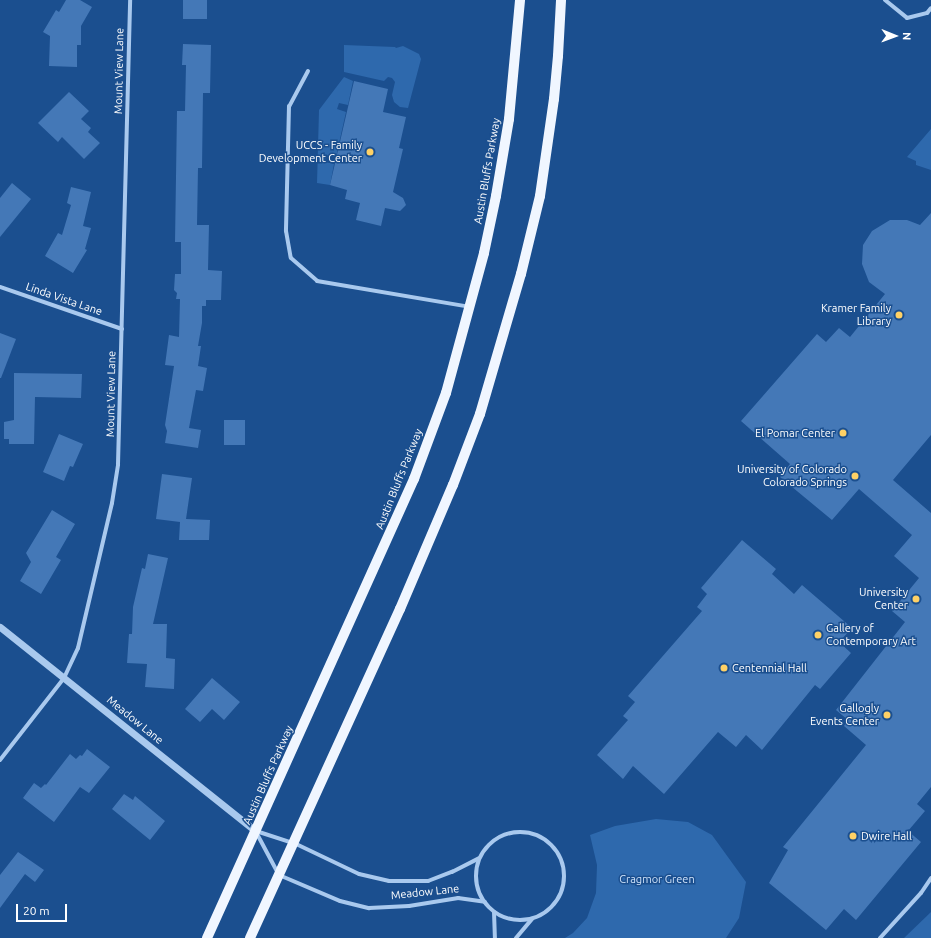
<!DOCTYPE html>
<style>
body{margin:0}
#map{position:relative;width:931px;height:938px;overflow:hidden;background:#1b4f8f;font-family:Ubuntu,sans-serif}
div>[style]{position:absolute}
.green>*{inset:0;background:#2e69ad}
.building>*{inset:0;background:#4478b7;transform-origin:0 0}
.minor>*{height:4px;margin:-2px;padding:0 2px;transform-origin:2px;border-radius:2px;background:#a9c9ee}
.minor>.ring{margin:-2px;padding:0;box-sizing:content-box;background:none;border:4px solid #a9c9ee;border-radius:50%}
.tertiary>*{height:7px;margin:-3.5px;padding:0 3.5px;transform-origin:3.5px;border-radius:3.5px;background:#a9c9ee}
.primary>*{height:10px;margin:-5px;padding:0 5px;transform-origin:5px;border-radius:5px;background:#f0f6ff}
.dots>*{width:11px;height:11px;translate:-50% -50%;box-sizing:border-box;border:2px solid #1b4f8f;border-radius:50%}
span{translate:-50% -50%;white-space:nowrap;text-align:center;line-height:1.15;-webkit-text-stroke:3px #1b4f8f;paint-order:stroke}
.street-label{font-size:11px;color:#fff}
.poi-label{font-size:11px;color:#fff}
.right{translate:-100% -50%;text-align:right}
.left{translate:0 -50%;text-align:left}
.park-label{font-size:11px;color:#cfe3fa}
.north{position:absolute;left:875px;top:16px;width:40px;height:40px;-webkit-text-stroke:3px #1b4f8f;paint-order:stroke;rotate:91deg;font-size:11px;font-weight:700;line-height:16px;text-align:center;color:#fff}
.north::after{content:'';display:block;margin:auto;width:14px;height:18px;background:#fff;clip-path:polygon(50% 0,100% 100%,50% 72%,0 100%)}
.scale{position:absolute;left:16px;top:904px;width:51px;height:18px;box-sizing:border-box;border:2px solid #fff;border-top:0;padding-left:5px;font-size:12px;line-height:14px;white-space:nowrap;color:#fff;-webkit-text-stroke:3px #1b4f8f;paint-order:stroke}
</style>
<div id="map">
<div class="green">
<i style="clip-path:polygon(344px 45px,395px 47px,396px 48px,403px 46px,419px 54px,421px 59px,408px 108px,400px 107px,394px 102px,392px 95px,395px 82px,392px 78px,388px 77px,384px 81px,344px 72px)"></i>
<i style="clip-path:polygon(344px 77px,353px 81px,348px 105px,339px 103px,337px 109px,346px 112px,336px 157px,326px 155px,325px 162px,334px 164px,330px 185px,317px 183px,319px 110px)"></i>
<i style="clip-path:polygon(931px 129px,931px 170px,916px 165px,916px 161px,907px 157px)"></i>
<i style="clip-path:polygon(656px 819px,688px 822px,712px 835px,746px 882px,739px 918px,726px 938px,565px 938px,573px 933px,587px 918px,596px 893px,597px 865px,590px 835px,615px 826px)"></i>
<i style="clip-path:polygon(931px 912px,931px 938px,904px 938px)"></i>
</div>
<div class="building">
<i style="clip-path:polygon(66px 0,80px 0,92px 7px,81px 26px,81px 45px,77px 45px,77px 67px,49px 66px,50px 36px,43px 32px,56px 10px,59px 12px)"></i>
<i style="left:183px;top:0;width:24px;height:19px"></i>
<i style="clip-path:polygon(183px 44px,211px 45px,210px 93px,203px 93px,202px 168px,198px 168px,197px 225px,209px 225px,208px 270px,222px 271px,221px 300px,206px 300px,206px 306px,202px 306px,202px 323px,198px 346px,201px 346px,198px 366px,207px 368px,203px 391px,196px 390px,189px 428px,201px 430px,198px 448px,165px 443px,167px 431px,165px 425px,174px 366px,165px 365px,169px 335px,179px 337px,180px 299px,176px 299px,177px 293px,174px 290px,175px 274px,181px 274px,181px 242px,175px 242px,177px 111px,185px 111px,186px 65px,182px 65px)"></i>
<i style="clip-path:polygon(354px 81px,388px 89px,383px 112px,406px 117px,399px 148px,403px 149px,393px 192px,403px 198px,406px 205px,400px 211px,385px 208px,381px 226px,356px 220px,360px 203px,345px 199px,347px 190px,330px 185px)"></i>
<i style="clip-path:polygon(69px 92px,89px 111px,81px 119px,91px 128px,88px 132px,100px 143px,84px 159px,62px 137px,58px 142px,38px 123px)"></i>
<i style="clip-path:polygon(12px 183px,31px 199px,0 237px,0 198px)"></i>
<i style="clip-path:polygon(71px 187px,91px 192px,83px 226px,91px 228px,85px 249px,87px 250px,73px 273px,45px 256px,58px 233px,62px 235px,71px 205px,67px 203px)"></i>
<i style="clip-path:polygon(931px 213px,931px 435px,893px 480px,931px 513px,931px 787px,917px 804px,925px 811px,908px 831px,921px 842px,856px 920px,844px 909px,826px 930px,769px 883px,788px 850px,783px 847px,866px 745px,844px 726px,848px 720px,836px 710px,905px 622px,892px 611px,919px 578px,894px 556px,912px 535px,859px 489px,832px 520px,780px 477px,790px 464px,741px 421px,817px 334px,826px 342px,839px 328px,850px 337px,885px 294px,869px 282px,862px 264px,863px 245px,872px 231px,890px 220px,907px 220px,920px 225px)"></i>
<i style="clip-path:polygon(0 333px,16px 339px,1px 378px,0 378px)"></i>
<i style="clip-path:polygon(14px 373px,82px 374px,81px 398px,35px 397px,34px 444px,9px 444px,9px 439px,4px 439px,4px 422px,14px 420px)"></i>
<i style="left:224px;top:420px;width:21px;height:25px"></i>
<i style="clip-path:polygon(59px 434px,83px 444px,73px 467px,70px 466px,64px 481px,43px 472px)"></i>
<i style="clip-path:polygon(162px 474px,192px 478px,186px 519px,210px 520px,209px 540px,179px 540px,180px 522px,156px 519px)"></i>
<i style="clip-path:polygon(52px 510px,75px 524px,56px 557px,61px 560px,41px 594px,20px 581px,31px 562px,26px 553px)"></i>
<i style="clip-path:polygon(742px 540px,776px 569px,772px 574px,794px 594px,802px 585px,852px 628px,839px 642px,851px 653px,820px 689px,815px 685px,762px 750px,746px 735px,736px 747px,718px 732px,664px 794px,633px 766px,623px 779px,597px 755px,628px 720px,623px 716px,635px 702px,628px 696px,702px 611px,697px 607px,707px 594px,701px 588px)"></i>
<i style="clip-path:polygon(148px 554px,168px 558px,153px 624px,167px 624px,166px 658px,175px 659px,174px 689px,145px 687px,147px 664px,127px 663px,129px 634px,132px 634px,133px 607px,142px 568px,145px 569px)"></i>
<i style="clip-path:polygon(212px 678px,240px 702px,224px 720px,212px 709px,200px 722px,185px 709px)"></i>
<i style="clip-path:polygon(87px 749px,110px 767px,89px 793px,80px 787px,54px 822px,23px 798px,34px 783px,41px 788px,45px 784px,46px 785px,70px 754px,76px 759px,80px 755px,82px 756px)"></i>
<i style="clip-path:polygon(124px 794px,133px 800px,135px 796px,165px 821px,150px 840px,112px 809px)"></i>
<i style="clip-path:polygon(18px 852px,44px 870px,35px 882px,25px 874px,0 908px,0 875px)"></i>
</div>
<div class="minor">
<i style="left:885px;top:0;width:28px;rotate:39deg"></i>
<i style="left:907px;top:18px;width:21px;rotate:-14deg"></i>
<i style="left:927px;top:13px;width:6px;rotate:-51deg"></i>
<i style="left:308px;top:71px;width:40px;rotate:118deg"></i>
<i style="left:289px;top:106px;width:125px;rotate:91.4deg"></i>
<i style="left:286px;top:231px;width:27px;rotate:80deg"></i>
<i style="left:291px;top:258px;width:35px;rotate:41deg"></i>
<i style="left:317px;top:281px;width:155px;rotate:9.6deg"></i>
<i style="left:0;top:287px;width:129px;rotate:19deg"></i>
<i style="left:0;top:760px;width:104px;rotate:-52deg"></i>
<i style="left:64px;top:678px;width:33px;rotate:-65deg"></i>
<i style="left:78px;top:648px;width:149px;rotate:-76.8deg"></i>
<i style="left:112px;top:503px;width:39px;rotate:-81deg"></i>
<i style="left:118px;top:464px;width:464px;rotate:-88.5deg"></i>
<i style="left:256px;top:831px;width:40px;rotate:18deg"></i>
<i style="left:294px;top:843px;width:72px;rotate:25.5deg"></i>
<i style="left:359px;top:874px;width:31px;rotate:13deg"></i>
<i style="left:389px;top:881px;width:39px"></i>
<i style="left:428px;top:881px;width:26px;rotate:-21deg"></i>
<i style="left:452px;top:872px;width:30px;rotate:-27deg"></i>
<i style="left:256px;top:832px;width:49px;rotate:61.9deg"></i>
<i style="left:279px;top:875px;width:66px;rotate:23.1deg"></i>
<i style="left:340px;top:901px;width:30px;rotate:14deg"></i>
<i style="left:369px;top:908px;width:40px;rotate:-2.9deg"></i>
<i style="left:409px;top:906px;width:50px;rotate:-9.3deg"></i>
<i style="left:458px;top:898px;width:27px;rotate:8deg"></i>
<i class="ring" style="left:476px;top:832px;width:84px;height:84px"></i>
<i style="left:494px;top:912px;width:26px;rotate:88deg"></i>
<i style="left:516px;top:938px;width:25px;rotate:-50deg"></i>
<i style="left:880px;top:938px;width:61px;rotate:-47.7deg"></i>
<i style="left:921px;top:893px;width:18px;rotate:-56deg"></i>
</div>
<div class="tertiary">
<i style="left:0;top:627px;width:327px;rotate:38.6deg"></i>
</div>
<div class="primary">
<i style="left:207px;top:938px;width:504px;rotate:-65.73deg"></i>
<i style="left:414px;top:479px;width:92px;rotate:-69.6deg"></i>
<i style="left:446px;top:393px;width:145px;rotate:-74.8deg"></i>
<i style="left:484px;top:253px;width:58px;rotate:-78.1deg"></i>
<i style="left:496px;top:196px;width:78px;rotate:-80.4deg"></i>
<i style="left:509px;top:119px;width:120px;rotate:-84.7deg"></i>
<i style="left:250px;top:938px;width:362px;rotate:-65.5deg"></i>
<i style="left:400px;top:609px;width:135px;rotate:-66.9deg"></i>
<i style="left:453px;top:485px;width:76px;rotate:-69.2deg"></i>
<i style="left:480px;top:414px;width:146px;rotate:-73.7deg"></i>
<i style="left:521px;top:274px;width:80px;rotate:-76.3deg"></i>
<i style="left:540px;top:196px;width:98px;rotate:-81.8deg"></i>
<i style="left:554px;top:99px;width:43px;rotate:-84.7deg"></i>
<i style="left:558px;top:56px;width:56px;rotate:-86.9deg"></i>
</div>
<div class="dots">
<i style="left:370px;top:152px;background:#ffd166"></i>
<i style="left:899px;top:315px;background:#ffd166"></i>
<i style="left:843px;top:433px;background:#ffd166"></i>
<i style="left:855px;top:476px;background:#ffd166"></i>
<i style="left:916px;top:599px;background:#ffd166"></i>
<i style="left:818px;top:635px;background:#ffd166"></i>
<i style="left:724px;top:668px;background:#ffd166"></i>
<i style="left:887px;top:715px;background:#ffd166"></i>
<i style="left:853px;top:836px;background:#ffd166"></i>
</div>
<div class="street-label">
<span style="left:119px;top:71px;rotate:-89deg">Mount View Lane</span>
<span style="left:487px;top:171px;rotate:-80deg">Austin Bluffs Parkway</span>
<span style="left:64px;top:299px;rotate:19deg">Linda Vista Lane</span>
<span style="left:111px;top:394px;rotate:-89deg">Mount View Lane</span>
<span style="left:399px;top:479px;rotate:-68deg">Austin Bluffs Parkway</span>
<span style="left:135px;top:720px;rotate:39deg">Meadow Lane</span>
<span style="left:268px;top:775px;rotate:-66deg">Austin Bluffs Parkway</span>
<span style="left:425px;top:892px;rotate:-6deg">Meadow Lane</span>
</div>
<div class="poi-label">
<span class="right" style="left:362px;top:152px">UCCS - Family<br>Development Center</span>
<span class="right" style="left:891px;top:315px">Kramer Family<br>Library</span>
<span class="right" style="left:835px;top:433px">El Pomar Center</span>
<span class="right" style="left:847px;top:476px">University of Colorado<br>Colorado Springs</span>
<span class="right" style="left:908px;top:599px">University<br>Center</span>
<span class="left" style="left:826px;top:635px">Gallery of<br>Contemporary Art</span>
<span class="left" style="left:732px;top:668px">Centennial Hall</span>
<span class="right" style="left:879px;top:715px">Gallogly<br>Events Center</span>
<span class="left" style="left:861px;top:836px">Dwire Hall</span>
</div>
<div class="park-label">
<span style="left:657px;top:879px">Cragmor Green</span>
</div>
<div class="north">N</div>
<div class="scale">20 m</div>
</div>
